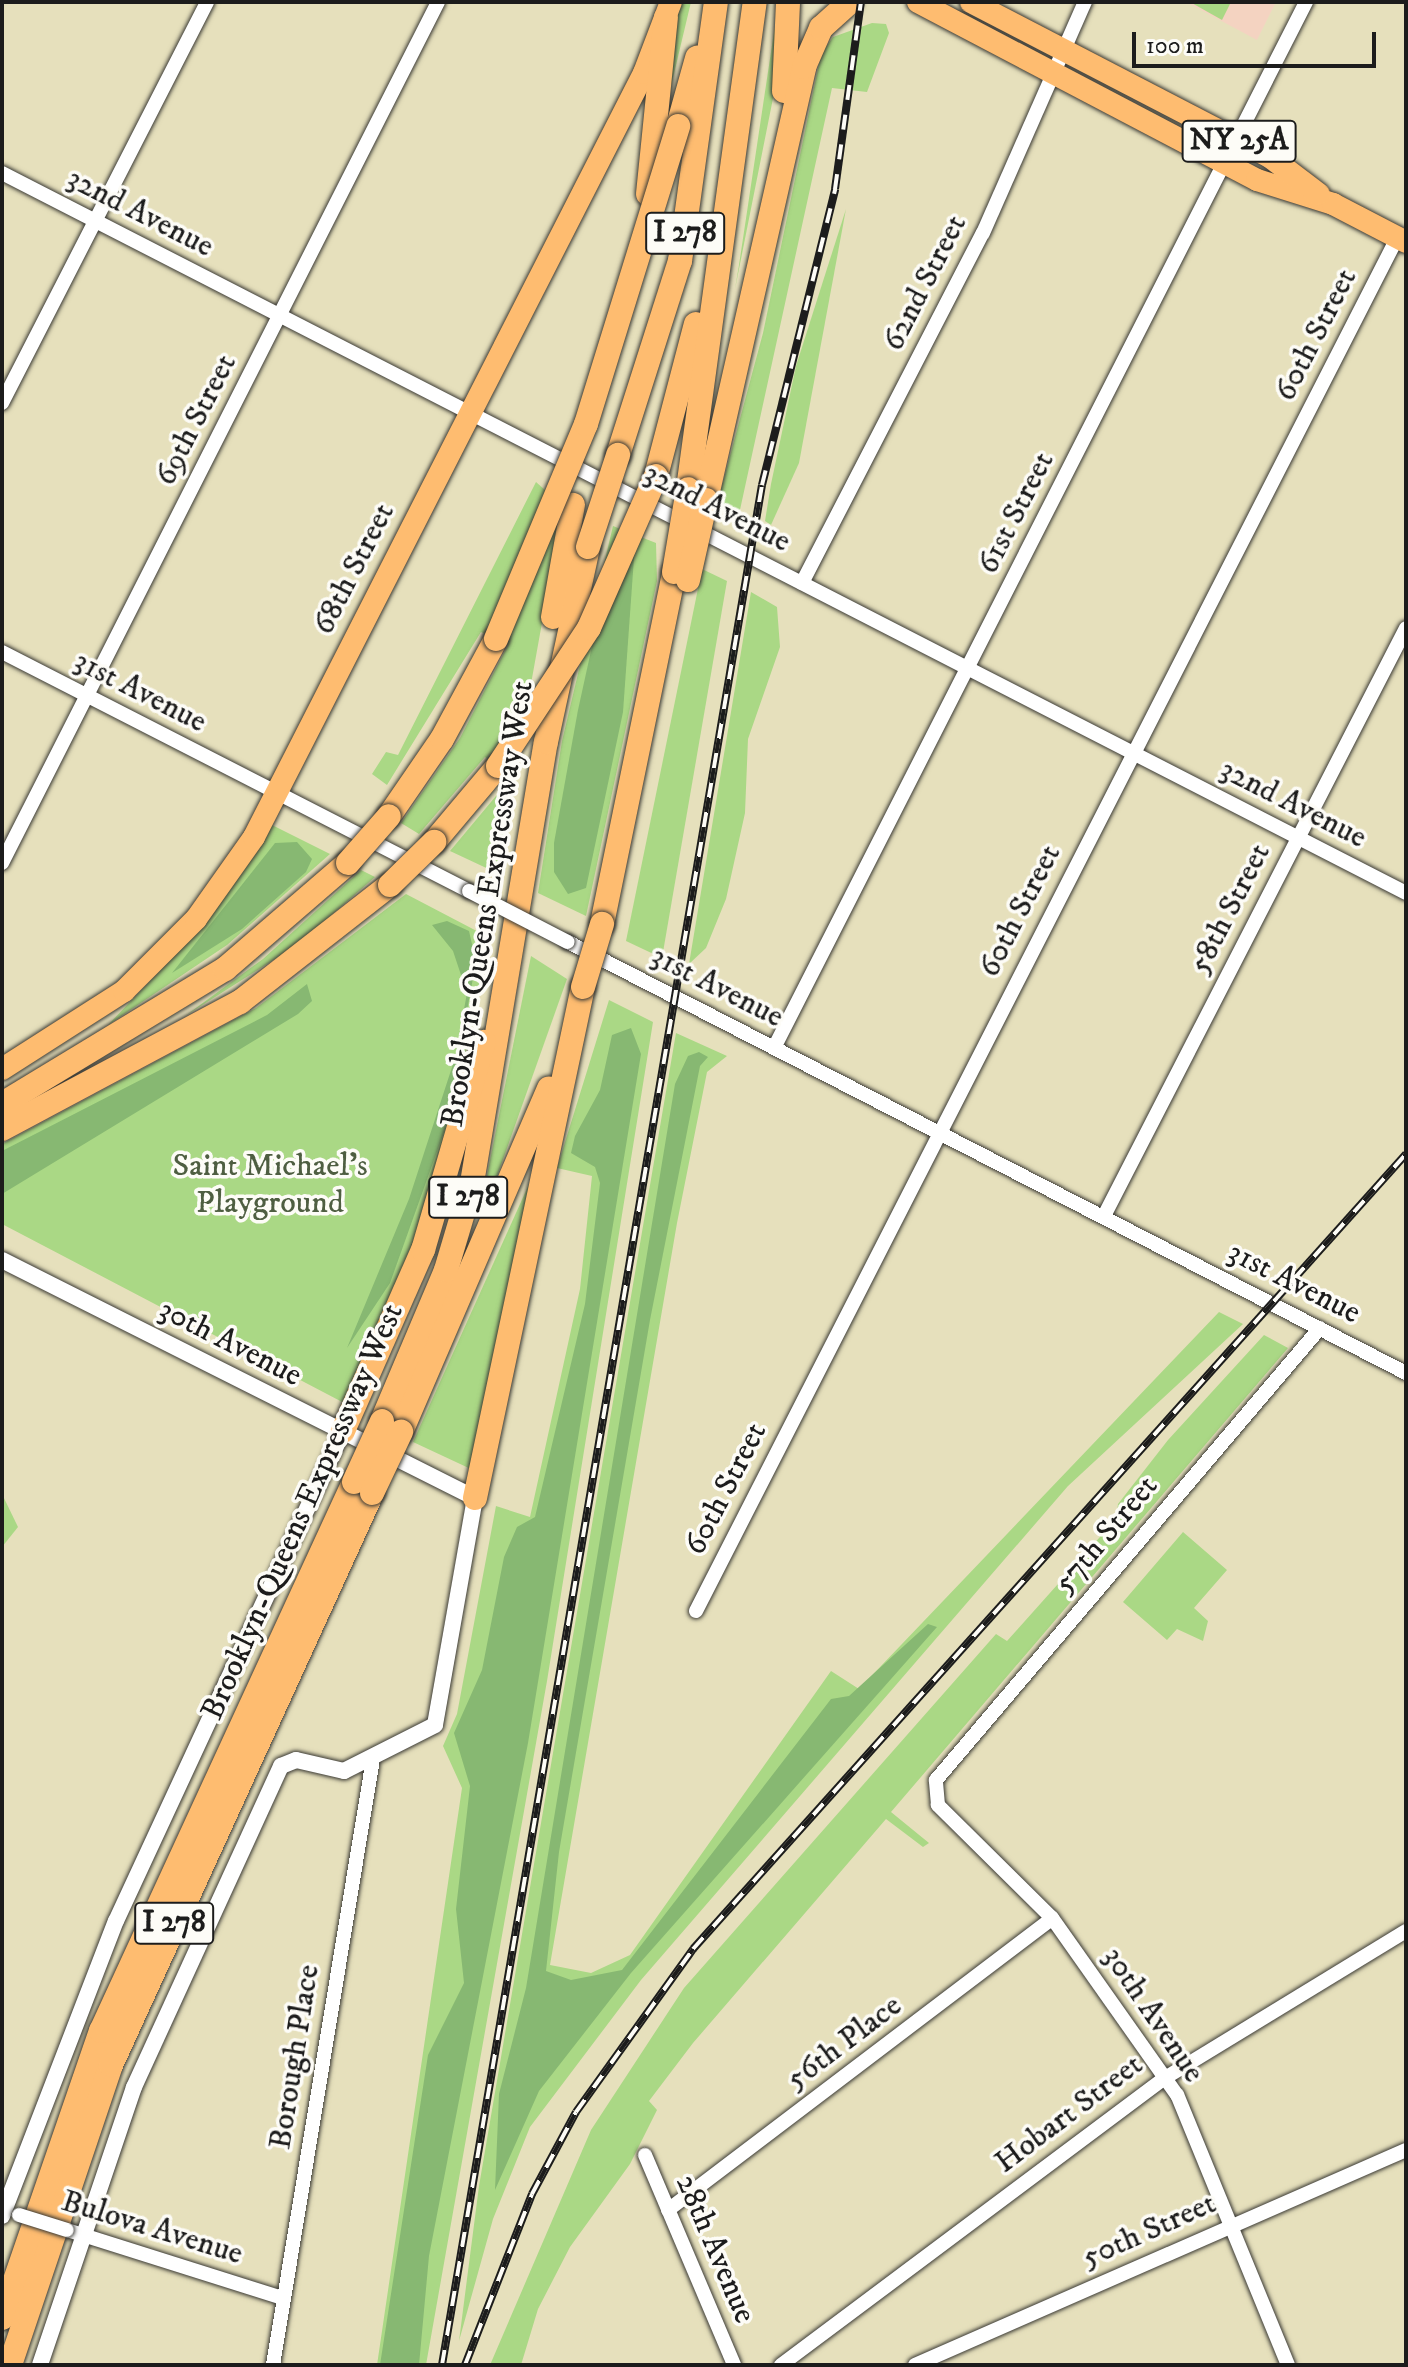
<!DOCTYPE html>
<style>
body{margin:0}
#map{position:relative;width:1408px;height:2367px;overflow:hidden;background:#e6e0bc;font-family:"IM FELL DW Pica",serif}
div>[style]{position:absolute}
.built>*{inset:0;background:#f4d3c1}
.green>*{inset:0;background:#aad885}
.forest>*{inset:0;background:#87b872}
.roads{filter:drop-shadow(0 0 2px #3a3934) drop-shadow(0 0 2px #3a3934)}
.minor>*{height:14px;margin:-7px;padding:0 7px;transform-origin:7px;border-radius:7px;background:#fff}
.tertiary>*{height:16px;margin:-8px;padding:0 8px;transform-origin:8px;border-radius:8px;background:#fff}
.primary>*{height:22px;margin:-11px;padding:0 11px;transform-origin:11px;border-radius:11px;background:#febc70}
.motorway>*{height:24px;margin:-12px;padding:0 12px;transform-origin:12px;border-radius:12px;background:#febc70}
.rail>*{height:8px;margin-top:-4px;transform-origin:0;background:repeating-linear-gradient(90deg,#fdfcf7 0 15px,#1c1c1c 0 30px);box-sizing:border-box;border-block:2px solid #1c1c1c}
.bridges{filter:drop-shadow(0 0 2px #3a3934) drop-shadow(0 0 2px #3a3934)}
.minor-bridge>*{height:14px;margin:-7px;padding:0 7px;transform-origin:7px;border-radius:7px;background:#fff}
.motorway-bridge>*{height:24px;margin:-12px;padding:0 12px;transform-origin:12px;border-radius:12px;background:#febc70}
span{translate:-50% -50%;white-space:nowrap;text-align:center;line-height:1.15;-webkit-text-stroke:7px #fdfcf7;paint-order:stroke}
.shield-label span{padding:2px 6px;background:#fdfcf7;border:2px solid;border-radius:6px;-webkit-text-stroke-width:0}
.shield-label{font-size:30px;color:#1c1c1c;font-weight:700}
.street-label{font-size:32px;color:#1c1c1c}
.park-label{font-size:32px;color:#4e5e41}
.frame{position:absolute;inset:0;border:4px solid #1c1c1c;pointer-events:none}
.scale{position:absolute;left:1132px;top:32px;width:244px;height:36px;box-sizing:border-box;border:4px solid #1c1c1c;border-top:0;padding-left:10px;font-size:24px;line-height:28px;white-space:nowrap;color:#1c1c1c;-webkit-text-stroke:6px #fdfcf7;paint-order:stroke}
</style>
<div id="map">
<div class="built">
<i style="clip-path:polygon(1186px 2px,1276px 2px,1257px 40px)"></i>
</div>
<div class="green">
<i style="clip-path:polygon(677px 2px,691px 2px,662px 124px)"></i>
<i style="clip-path:polygon(1190px 2px,1231px 2px,1222px 20px)"></i>
<i style="clip-path:polygon(777px 12px,783px 48px,735px 289px,739px 265px)"></i>
<i style="clip-path:polygon(872px 23px,886px 24px,889px 33px,867px 92px,832px 88px,738px 519px,716px 508px,763px 333px,821px 54px,833px 37px)"></i>
<i style="clip-path:polygon(846px 209px,799px 463px,771px 525px,765px 521px,771px 484px,796px 366px)"></i>
<i style="clip-path:polygon(536px 482px,563px 506px,497px 873px,450px 851px,511px 778px,485px 757px,419px 834px,401px 823px,460px 738px,508px 645px,481px 632px,387px 785px,372px 774px,386px 752px,398px 755px)"></i>
<i style="clip-path:polygon(613px 526px,656px 543px,657px 581px,586px 916px,538px 893px,562px 741px)"></i>
<i style="clip-path:polygon(702px 569px,727px 581px,662px 958px,626px 941px)"></i>
<i style="clip-path:polygon(751px 592px,777px 607px,780px 647px,748px 739px,745px 813px,726px 899px,706px 948px,689px 964px)"></i>
<i style="clip-path:polygon(272px 825px,330px 854px,227px 945px,108px 1025px,210px 918px)"></i>
<i style="clip-path:polygon(361px 870px,375px 877px,297px 945px,185px 1016px,263px 959px)"></i>
<i style="clip-path:polygon(406px 894px,492px 939px,427px 1217px,346px 1404px,2px 1224px,2px 1144px,256px 1008px)"></i>
<i style="clip-path:polygon(531px 956px,567px 979px,484px 1213px,480px 1210px)"></i>
<i style="clip-path:polygon(609px 1000px,653px 1022px,547px 1681px,426px 2365px,377px 2365px,462px 1788px,443px 1746px,457px 1714px,496px 1506px,530px 1517px,580px 1289px,592px 1176px,557px 1168px)"></i>
<i style="clip-path:polygon(676px 1033px,727px 1056px,707px 1072px,677px 1223px,550px 1965px,591px 1973px,630px 1955px,831px 1671px,859px 1689px,1219px 1312px,1243px 1324px,1068px 1486px,641px 1980px,530px 2127px,493px 2219px,459px 2341px,479px 2186px)"></i>
<i style="clip-path:polygon(538px 1164px,473px 1470px,413px 1442px)"></i>
<i style="clip-path:polygon(1264px 1335px,1288px 1348px,891px 1812px,929px 1843px,923px 1847px,886px 1819px,693px 2043px,649px 2101px,657px 2110px,630px 2164px,570px 2247px,538px 2309px,521px 2365px,490px 2365px,591px 2130px,684px 1988px,996px 1634px,1007px 1641px,1116px 1519px,1118px 1504px,1168px 1440px)"></i>
<i style="clip-path:polygon(2px 1494px,18px 1527px,2px 1547px)"></i>
<i style="clip-path:polygon(1183px 1532px,1227px 1570px,1194px 1608px,1208px 1621px,1203px 1641px,1177px 1629px,1167px 1640px,1123px 1602px)"></i>
</div>
<div class="forest">
<i style="clip-path:polygon(635px 544px,623px 712px,586px 888px,568px 894px,554px 872px,554px 843px,578px 710px,596px 628px)"></i>
<i style="clip-path:polygon(297px 842px,312px 859px,306px 872px,242px 929px,172px 973px,275px 843px)"></i>
<i style="clip-path:polygon(447px 921px,469px 931px,476px 962px,445px 1129px,390px 1283px,347px 1348px,409px 1199px,455px 1058px,467px 993px,453px 951px,432px 925px)"></i>
<i style="clip-path:polygon(307px 984px,312px 1001px,298px 1014px,2px 1194px,2px 1151px,267px 1015px)"></i>
<i style="clip-path:polygon(631px 1028px,641px 1054px,528px 1743px,429px 2256px,419px 2365px,380px 2365px,428px 2055px,464px 1983px,456px 1909px,470px 1786px,454px 1733px,482px 1670px,504px 1557px,517px 1527px,535px 1517px,585px 1304px,600px 1183px,595px 1167px,571px 1153px,575px 1136px,600px 1090px,612px 1035px)"></i>
<i style="clip-path:polygon(699px 1052px,708px 1057px,700px 1066px,650px 1320px,559px 1852px,546px 1971px,571px 1980px,622px 1970px,831px 1699px,849px 1696px,928px 1624px,937px 1627px,631px 1973px,539px 2091px,495px 2190px,499px 2094px,526px 1988px,675px 1084px,688px 1056px)"></i>
</div>
<div class="roads">
<div class="minor">
<i style="left:2px;top:173px;width:1578px;rotate:27.15deg"></i>
<i style="left:2px;top:403px;width:450px;rotate:-62.9deg"></i>
<i style="left:802px;top:583px;width:394px;rotate:-62.7deg"></i>
<i style="left:983px;top:233px;width:253px;rotate:-66.2deg"></i>
<i style="left:2px;top:652px;width:525px;rotate:27.1deg"></i>
<i style="left:2px;top:863px;width:965px;rotate:-63.14deg"></i>
<i style="left:568px;top:942px;width:942px;rotate:27.22deg"></i>
<i style="left:774px;top:1048px;width:1174px;rotate:-63.04deg"></i>
<i style="left:1104px;top:1216px;width:661px;rotate:-62.81deg"></i>
<i style="left:696px;top:1611px;width:1542px;rotate:-62.95deg"></i>
<i style="left:645px;top:2155px;width:228px;rotate:67deg"></i>
<i style="left:668px;top:2210px;width:482px;rotate:-37.2deg"></i>
<i style="left:67px;top:2230px;width:226px;rotate:17.5deg"></i>
<i style="left:273px;top:2365px;width:614px;rotate:-80.63deg"></i>
<i style="left:781px;top:2365px;width:479px;rotate:-36.8deg"></i>
<i style="left:1165px;top:2078px;width:282px;rotate:-31.4deg"></i>
<i style="left:915px;top:2365px;width:536px;rotate:-23.65deg"></i>
<i style="left:1288px;top:2365px;width:292px;rotate:-112.3deg"></i>
<i style="left:1177px;top:2095px;width:217px;rotate:-125.2deg"></i>
<i style="left:1052px;top:1918px;width:161px;rotate:-135.3deg"></i>
<i style="left:938px;top:1805px;width:25px;rotate:-95deg"></i>
<i style="left:936px;top:1780px;width:593px;rotate:-49.65deg"></i>
</div>
<div class="tertiary">
<i style="left:2px;top:1260px;width:530px;rotate:26.71deg"></i>
<i style="left:475px;top:1498px;width:230px;rotate:100deg"></i>
<i style="left:435px;top:1725px;width:102px;rotate:153.2deg"></i>
<i style="left:344px;top:1771px;width:49px;rotate:-167.1deg"></i>
<i style="left:296px;top:1760px;width:16px;rotate:158deg"></i>
<i style="left:281px;top:1766px;width:353px;rotate:114.6deg"></i>
<i style="left:134px;top:2087px;width:293px;rotate:108.7deg"></i>
<i style="left:2px;top:2216px;width:316px;rotate:-68.9deg"></i>
<i style="left:116px;top:1921px;width:540px;rotate:-65.14deg"></i>
</div>
<div class="primary">
<i style="left:918px;top:2px;width:383px;rotate:27.7deg"></i>
<i style="left:1257px;top:180px;width:80px;rotate:17.5deg"></i>
<i style="left:1333px;top:204px;width:82px;rotate:27.5deg"></i>
<i style="left:971px;top:2px;width:337px;rotate:27.4deg"></i>
<i style="left:1270px;top:157px;width:61px;rotate:37.1deg"></i>
<i style="left:2px;top:1069px;width:145px;rotate:-32.6deg"></i>
<i style="left:124px;top:991px;width:102px;rotate:-45deg"></i>
<i style="left:196px;top:919px;width:100px;rotate:-54.7deg"></i>
<i style="left:254px;top:837px;width:858px;rotate:-62.96deg"></i>
<i style="left:644px;top:73px;width:76px;rotate:-69.2deg"></i>
</div>
<div class="motorway">
<i style="left:784px;top:91px;width:89px;rotate:-87.4deg"></i>
<i style="left:678px;top:126px;width:71px;rotate:-74.4deg"></i>
<i style="left:648px;top:194px;width:177px;rotate:-84.2deg"></i>
<i style="left:618px;top:455px;width:204px;rotate:-72.3deg"></i>
<i style="left:680px;top:261px;width:261px;rotate:-82.1deg"></i>
<i style="left:656px;top:476px;width:157px;rotate:-75.3deg"></i>
<i style="left:688px;top:489px;width:492px;rotate:-82.2deg"></i>
<i style="left:706px;top:500px;width:444px;rotate:-77.2deg"></i>
<i style="left:804px;top:67px;width:43px;rotate:-66.4deg"></i>
<i style="left:821px;top:28px;width:39px;rotate:-42deg"></i>
<i style="left:553px;top:617px;width:114px;rotate:-79.9deg"></i>
<i style="left:389px;top:816px;width:93px;rotate:-55.5deg"></i>
<i style="left:442px;top:739px;width:114px;rotate:-61.6deg"></i>
<i style="left:434px;top:842px;width:99px;rotate:-49.9deg"></i>
<i style="left:602px;top:924px;width:359px;rotate:-78.4deg"></i>
<i style="left:2px;top:1104px;width:261px;rotate:-31.2deg"></i>
<i style="left:225px;top:969px;width:162px;rotate:-40.8deg"></i>
<i style="left:2px;top:1129px;width:270px;rotate:-28.1deg"></i>
<i style="left:240px;top:1002px;width:190px;rotate:-38deg"></i>
<i style="left:382px;top:1421px;width:164px;rotate:-67deg"></i>
<i style="left:446px;top:1270px;width:91px;rotate:-73.4deg"></i>
<i style="left:472px;top:1183px;width:447px;rotate:-80.5deg"></i>
<i style="left:546px;top:742px;width:199px;rotate:-77.8deg"></i>
<i style="left:343px;top:1431px;width:198px;rotate:-66.2deg"></i>
<i style="left:423px;top:1250px;width:217px;rotate:-73.7deg"></i>
<i style="left:401px;top:1432px;width:374px;rotate:-66.7deg"></i>
<i style="left:475px;top:1498px;width:522px;rotate:-78.07deg"></i>
<i style="left:2px;top:2318px;width:304px;rotate:-71deg"></i>
<i style="left:101px;top:2031px;width:604px;rotate:-65.26deg"></i>
<i style="left:10px;top:2365px;width:317px;rotate:-71.4deg"></i>
<i style="left:111px;top:2065px;width:629px;rotate:-65.47deg"></i>
</div>
</div>
<div class="rail">
<i style="left:442px;top:2365px;width:1907px;rotate:-80.34deg"></i>
<i style="left:762px;top:485px;width:305px;rotate:-76.1deg"></i>
<i style="left:835px;top:189px;width:189px;rotate:-82.1deg"></i>
<i style="left:465px;top:2365px;width:184px;rotate:-68.6deg"></i>
<i style="left:532px;top:2194px;width:93px;rotate:-61.8deg"></i>
<i style="left:576px;top:2112px;width:201px;rotate:-54.3deg"></i>
<i style="left:693px;top:1949px;width:1068px;rotate:-48.11deg"></i>
</div>
<div class="bridges">
<div class="minor-bridge">
<i style="left:469px;top:891px;width:111px;rotate:27.3deg"></i>
<i style="left:19px;top:2215px;width:50px;rotate:17.4deg"></i>
</div>
<div class="motorway-bridge">
<i style="left:588px;top:547px;width:97px;rotate:-71.9deg"></i>
<i style="left:674px;top:572px;width:84px;rotate:-80.4deg"></i>
<i style="left:688px;top:580px;width:82px;rotate:-77.3deg"></i>
<i style="left:496px;top:639px;width:233px;rotate:-67.3deg"></i>
<i style="left:586px;top:424px;width:312px;rotate:-72.8deg"></i>
<i style="left:498px;top:766px;width:165px;rotate:-56.6deg"></i>
<i style="left:589px;top:628px;width:166px;rotate:-66.2deg"></i>
<i style="left:348px;top:863px;width:62px;rotate:-48.9deg"></i>
<i style="left:390px;top:885px;width:62px;rotate:-44.3deg"></i>
<i style="left:583px;top:987px;width:66px;rotate:-73.2deg"></i>
<i style="left:354px;top:1482px;width:67px;rotate:-65.3deg"></i>
<i style="left:372px;top:1493px;width:68px;rotate:-64.6deg"></i>
</div>
</div>
<div class="shield-label">
<span style="left:1239px;top:141px">NY 25A</span>
<span style="left:685px;top:233px">I 278</span>
<span style="left:468px;top:1197px">I 278</span>
<span style="left:174px;top:1923px">I 278</span>
</div>
<div class="street-label">
<span style="left:140px;top:213px;rotate:27deg">32nd Avenue</span>
<span style="left:925px;top:283px;rotate:-63deg">62nd Street</span>
<span style="left:1316px;top:335px;rotate:-63deg">60th Street</span>
<span style="left:196px;top:420px;rotate:-63deg">69th Street</span>
<span style="left:717px;top:508px;rotate:27deg">32nd Avenue</span>
<span style="left:1016px;top:513px;rotate:-63deg">61st Street</span>
<span style="left:354px;top:569px;rotate:-63deg">68th Street</span>
<span style="left:140px;top:692px;rotate:27deg">31st Avenue</span>
<span style="left:1293px;top:804px;rotate:27deg">32nd Avenue</span>
<span style="left:488px;top:904px;rotate:-81deg">Brooklyn-Queens Expressway West</span>
<span style="left:1230px;top:909px;rotate:-63deg">58th Street</span>
<span style="left:1020px;top:911px;rotate:-63deg">60th Street</span>
<span style="left:717px;top:987px;rotate:27deg">31st Avenue</span>
<span style="left:1294px;top:1283px;rotate:27deg">31st Avenue</span>
<span style="left:230px;top:1343px;rotate:27deg">30th Avenue</span>
<span style="left:726px;top:1489px;rotate:-63deg">60th Street</span>
<span style="left:303px;top:1512px;rotate:-66deg">Brooklyn-Queens Expressway West</span>
<span style="left:1106px;top:1535px;rotate:-50deg">57th Street</span>
<span style="left:1153px;top:2015px;rotate:56deg">30th Avenue</span>
<span style="left:844px;top:2043px;rotate:-37deg">56th Place</span>
<span style="left:295px;top:2057px;rotate:-81deg">Borough Place</span>
<span style="left:1069px;top:2114px;rotate:-37deg">Hobart Street</span>
<span style="left:152px;top:2228px;rotate:17deg">Bulova Avenue</span>
<span style="left:1149px;top:2231px;rotate:-24deg">50th Street</span>
<span style="left:715px;top:2249px;rotate:67deg">28th Avenue</span>
</div>
<div class="park-label">
<span style="left:270px;top:1185px">Saint Michael's<br>Playground</span>
</div>
<div class="frame"></div>
<div class="scale">100 m</div>
</div>
